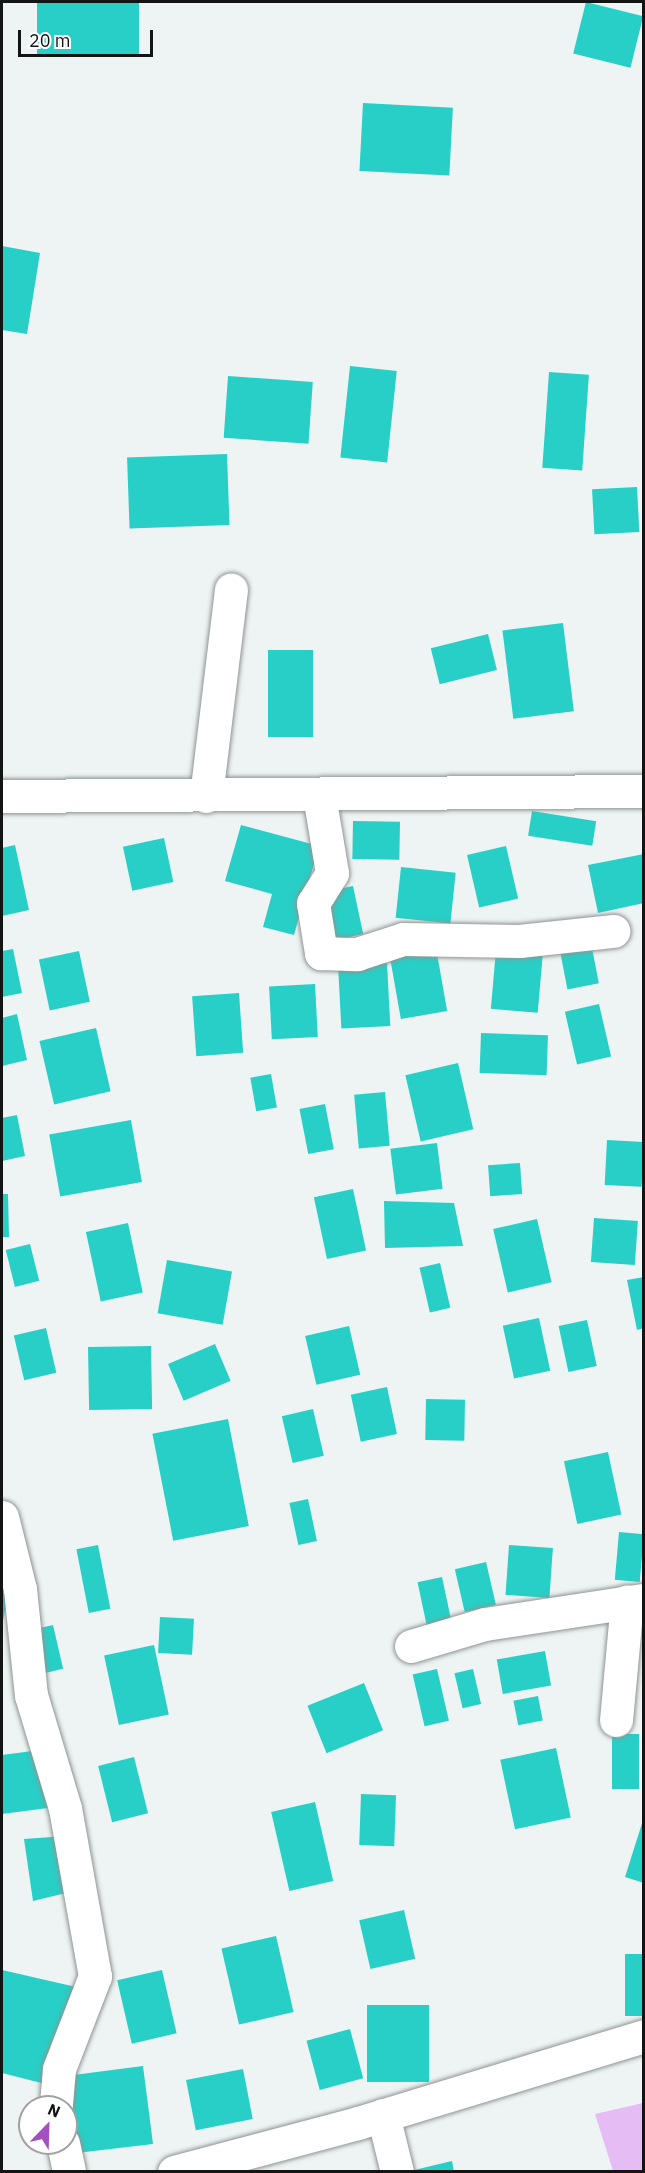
<!DOCTYPE html>
<style>
body{margin:0}
#map{position:relative;width:645px;height:2173px;overflow:hidden;background:#edf4f3;font-family:"IBM Plex Sans",sans-serif}
div>[style]{position:absolute}
.green>*{inset:0;background:#e6bcf5}
.building>*{inset:0;background:#27cfc6;transform-origin:0 0}
.roads{filter:drop-shadow(0 0 2px #8e9493) drop-shadow(0 0 2px #8e9493)}
.minor>*{height:33px;margin:-16.5px;padding:0 16.5px;transform-origin:16.5px;border-radius:16.5px;background:#fff}
span{translate:-50% -50%;white-space:nowrap;text-align:center;line-height:1.15;-webkit-text-stroke:4.5px #fff;paint-order:stroke}
.frame{position:absolute;inset:0;border:3px solid #131515;pointer-events:none}
.north{position:absolute;left:18px;top:2095px;width:60px;height:60px;box-sizing:border-box;background:#fff;border:2px solid #a1a1a1;border-radius:50%;rotate:23deg;font-size:16px;font-weight:700;line-height:24px;text-align:center;color:#131515}
.north::after{content:'';display:block;margin:auto;width:21px;height:27px;background:#a450bf;clip-path:polygon(50% 0,100% 100%,50% 72%,0 100%)}
.scale{position:absolute;left:18px;top:30px;width:135px;height:27px;box-sizing:border-box;border:3px solid #131515;border-top:0;padding-left:8px;font-size:18px;line-height:21px;white-space:nowrap;color:#131515;-webkit-text-stroke:4px #fff;paint-order:stroke}
</style>
<div id="map">
<div class="green">
<i style="clip-path:polygon(643px 2103px,643px 2171px,613px 2171px,595px 2114px)"></i>
</div>
<div class="building">
<i style="left:37px;top:2px;width:102px;height:55px"></i>
<i style="left:586px;top:2px;width:59px;height:53px;rotate:14deg"></i>
<i style="left:363px;top:103px;width:90px;height:68px;rotate:3deg"></i>
<i style="clip-path:polygon(2px 246px,40px 253px,27px 334px,2px 330px)"></i>
<i style="left:350px;top:366px;width:47px;height:92px;rotate:6deg"></i>
<i style="left:549px;top:372px;width:40px;height:96px;rotate:4deg"></i>
<i style="left:228px;top:376px;width:85px;height:62px;rotate:4deg"></i>
<i style="left:227px;top:454px;width:71px;height:100px;rotate:88deg"></i>
<i style="left:637px;top:487px;width:45px;height:45px;rotate:87deg"></i>
<i style="left:563px;top:623px;width:89px;height:61px;rotate:83deg"></i>
<i style="left:488px;top:634px;width:37px;height:59px;rotate:76deg"></i>
<i style="left:268px;top:650px;width:45px;height:87px"></i>
<i style="left:532px;top:811px;width:65px;height:25px;rotate:9deg"></i>
<i style="left:353px;top:821px;width:47px;height:38px;rotate:1deg"></i>
<i style="clip-path:polygon(241px 825px,319px 846px,294px 935px,263px 927px,272px 894px,225px 881px)"></i>
<i style="left:164px;top:838px;width:45px;height:42px;rotate:78deg"></i>
<i style="clip-path:polygon(15px 845px,29px 910px,2px 916px,2px 848px)"></i>
<i style="left:506px;top:846px;width:54px;height:40px;rotate:77deg"></i>
<i style="clip-path:polygon(644px 854px,644px 903px,598px 913px,588px 865px)"></i>
<i style="left:401px;top:867px;width:55px;height:51px;rotate:6deg"></i>
<i style="left:353px;top:886px;width:49px;height:32px;rotate:78deg"></i>
<i style="left:435px;top:942px;width:70px;height:47px;rotate:80deg"></i>
<i style="left:592px;top:948px;width:36px;height:32px;rotate:79deg"></i>
<i style="clip-path:polygon(13px 949px,22px 993px,2px 997px,2px 951px)"></i>
<i style="left:496px;top:950px;width:47px;height:59px;rotate:5deg"></i>
<i style="left:79px;top:951px;width:52px;height:41px;rotate:78deg"></i>
<i style="left:387px;top:963px;width:63px;height:49px;rotate:87deg"></i>
<i style="left:315px;top:984px;width:53px;height:46px;rotate:87deg"></i>
<i style="left:239px;top:993px;width:60px;height:47px;rotate:86deg"></i>
<i style="left:599px;top:1004px;width:54px;height:35px;rotate:77deg"></i>
<i style="clip-path:polygon(17px 1014px,27px 1060px,2px 1066px,2px 1018px)"></i>
<i style="left:96px;top:1028px;width:65px;height:58px;rotate:77deg"></i>
<i style="left:481px;top:1033px;width:67px;height:40px;rotate:2deg"></i>
<i style="left:458px;top:1063px;width:68px;height:54px;rotate:77deg"></i>
<i style="left:271px;top:1074px;width:34px;height:21px;rotate:80deg"></i>
<i style="left:385px;top:1092px;width:54px;height:31px;rotate:85deg"></i>
<i style="left:325px;top:1104px;width:46px;height:26px;rotate:79deg"></i>
<i style="clip-path:polygon(17px 1115px,25px 1156px,2px 1161px,2px 1118px)"></i>
<i style="left:131px;top:1120px;width:63px;height:83px;rotate:80deg"></i>
<i style="left:607px;top:1140px;width:37px;height:45px;rotate:3deg"></i>
<i style="left:437px;top:1143px;width:46px;height:47px;rotate:83deg"></i>
<i style="left:520px;top:1163px;width:31px;height:32px;rotate:86deg"></i>
<i style="left:353px;top:1189px;width:63px;height:40px;rotate:78deg"></i>
<i style="clip-path:polygon(2px 1194px,8px 1194px,9px 1237px,2px 1237px)"></i>
<i style="clip-path:polygon(384px 1201px,454px 1203px,463px 1246px,385px 1248px)"></i>
<i style="left:594px;top:1218px;width:44px;height:44px;rotate:4deg"></i>
<i style="left:537px;top:1219px;width:65px;height:45px;rotate:77deg"></i>
<i style="left:128px;top:1223px;width:71px;height:43px;rotate:78deg"></i>
<i style="left:30px;top:1244px;width:38px;height:25px;rotate:76deg"></i>
<i style="left:167px;top:1260px;width:66px;height:54px;rotate:10deg"></i>
<i style="left:440px;top:1263px;width:46px;height:21px;rotate:77deg"></i>
<i style="clip-path:polygon(644px 1277px,644px 1328px,637px 1330px,627px 1280px)"></i>
<i style="left:539px;top:1318px;width:54px;height:37px;rotate:78deg"></i>
<i style="left:587px;top:1320px;width:47px;height:29px;rotate:78deg"></i>
<i style="left:349px;top:1326px;width:50px;height:45px;rotate:77deg"></i>
<i style="left:46px;top:1328px;width:46px;height:33px;rotate:77deg"></i>
<i style="left:215px;top:1344px;width:40px;height:51px;rotate:67deg"></i>
<i style="left:151px;top:1346px;width:63px;height:63px;rotate:89deg"></i>
<i style="left:387px;top:1387px;width:48px;height:37px;rotate:78deg"></i>
<i style="left:426px;top:1399px;width:39px;height:41px;rotate:1deg"></i>
<i style="left:313px;top:1409px;width:48px;height:32px;rotate:77deg"></i>
<i style="left:228px;top:1419px;width:109px;height:77px;rotate:79deg"></i>
<i style="left:608px;top:1452px;width:64px;height:45px;rotate:78deg"></i>
<i style="left:308px;top:1499px;width:43px;height:19px;rotate:78deg"></i>
<i style="left:619px;top:1532px;width:25px;height:48px;rotate:5deg"></i>
<i style="left:98px;top:1545px;width:65px;height:22px;rotate:79deg"></i>
<i style="left:509px;top:1545px;width:44px;height:50px;rotate:4deg"></i>
<i style="left:486px;top:1562px;width:44px;height:32px;rotate:77deg"></i>
<i style="left:442px;top:1577px;width:47px;height:25px;rotate:78deg"></i>
<i style="clip-path:polygon(2px 1583px,11px 1585px,2px 1625px)"></i>
<i style="left:160px;top:1617px;width:34px;height:36px;rotate:3deg"></i>
<i style="left:53px;top:1625px;width:45px;height:28px;rotate:77deg"></i>
<i style="left:154px;top:1645px;width:71px;height:51px;rotate:78deg"></i>
<i style="left:545px;top:1651px;width:35px;height:49px;rotate:80deg"></i>
<i style="left:437px;top:1669px;width:53px;height:25px;rotate:77deg"></i>
<i style="left:473px;top:1669px;width:36px;height:19px;rotate:77deg"></i>
<i style="left:364px;top:1683px;width:51px;height:61px;rotate:68deg"></i>
<i style="left:538px;top:1696px;width:25px;height:25px;rotate:79deg"></i>
<i style="left:612px;top:1734px;width:27px;height:55px"></i>
<i style="left:556px;top:1748px;width:71px;height:57px;rotate:78deg"></i>
<i style="clip-path:polygon(40px 1750px,48px 1808px,2px 1814px,2px 1755px)"></i>
<i style="left:134px;top:1757px;width:58px;height:37px;rotate:76deg"></i>
<i style="left:361px;top:1794px;width:35px;height:51px;rotate:2deg"></i>
<i style="left:315px;top:1802px;width:81px;height:45px;rotate:77deg"></i>
<i style="clip-path:polygon(644px 1817px,644px 1883px,625px 1877px)"></i>
<i style="clip-path:polygon(65px 1836px,70px 1892px,33px 1901px,24px 1839px)"></i>
<i style="left:404px;top:1910px;width:50px;height:46px;rotate:77deg"></i>
<i style="left:276px;top:1936px;width:78px;height:56px;rotate:77deg"></i>
<i style="left:625px;top:1954px;width:19px;height:62px"></i>
<i style="clip-path:polygon(2px 1970px,76px 1987px,53px 2086px,2px 2073px)"></i>
<i style="left:162px;top:1970px;width:65px;height:46px;rotate:77deg"></i>
<i style="left:367px;top:2005px;width:62px;height:77px"></i>
<i style="left:350px;top:2029px;width:51px;height:45px;rotate:75deg"></i>
<i style="clip-path:polygon(143px 2066px,153px 2144px,68px 2154px,66px 2107px,58px 2077px)"></i>
<i style="left:243px;top:2069px;width:51px;height:58px;rotate:79deg"></i>
<i style="clip-path:polygon(452px 2161px,454px 2172px,410px 2172px,410px 2171px)"></i>
</div>
<div class="roads">
<div class="minor">
<i style="left:319px;top:795px;width:79px;rotate:80.5deg"></i>
<i style="left:332px;top:873px;width:36px;rotate:122deg"></i>
<i style="left:313px;top:903px;width:51px;rotate:80.9deg"></i>
<i style="left:321px;top:953px;width:36px;rotate:2deg"></i>
<i style="left:357px;top:954px;width:48px;rotate:-18.1deg"></i>
<i style="left:403px;top:939px;width:116px;rotate:1deg"></i>
<i style="left:519px;top:941px;width:95px;rotate:-6.1deg"></i>
<i style="left:2px;top:796px;width:642px;rotate:-0.45deg"></i>
<i style="left:206px;top:796px;width:208px;rotate:-83.1deg"></i>
<i style="left:2px;top:1517px;width:74px;rotate:76deg"></i>
<i style="left:20px;top:1589px;width:107px;rotate:84.1deg"></i>
<i style="left:31px;top:1695px;width:118px;rotate:73.3deg"></i>
<i style="left:65px;top:1808px;width:171px;rotate:79.9deg"></i>
<i style="left:95px;top:1976px;width:100px;rotate:111.2deg"></i>
<i style="left:59px;top:2069px;width:38px;rotate:95deg"></i>
<i style="left:411px;top:1646px;width:77px;rotate:-16.6deg"></i>
<i style="left:485px;top:1624px;width:161px;rotate:-8.6deg"></i>
<i style="left:616px;top:1720px;width:119px;rotate:-84.7deg"></i>
<i style="left:383px;top:2115px;width:59px;rotate:76.2deg"></i>
<i style="left:63px;top:2143px;width:30px;rotate:78deg"></i>
<i style="left:174px;top:2172px;width:190px;rotate:-14.9deg"></i>
<i style="left:358px;top:2123px;width:299px;rotate:-16.9deg"></i>
</div>
</div>
<div class="frame"></div>
<div class="north">N</div>
<div class="scale">20 m</div>
</div>
